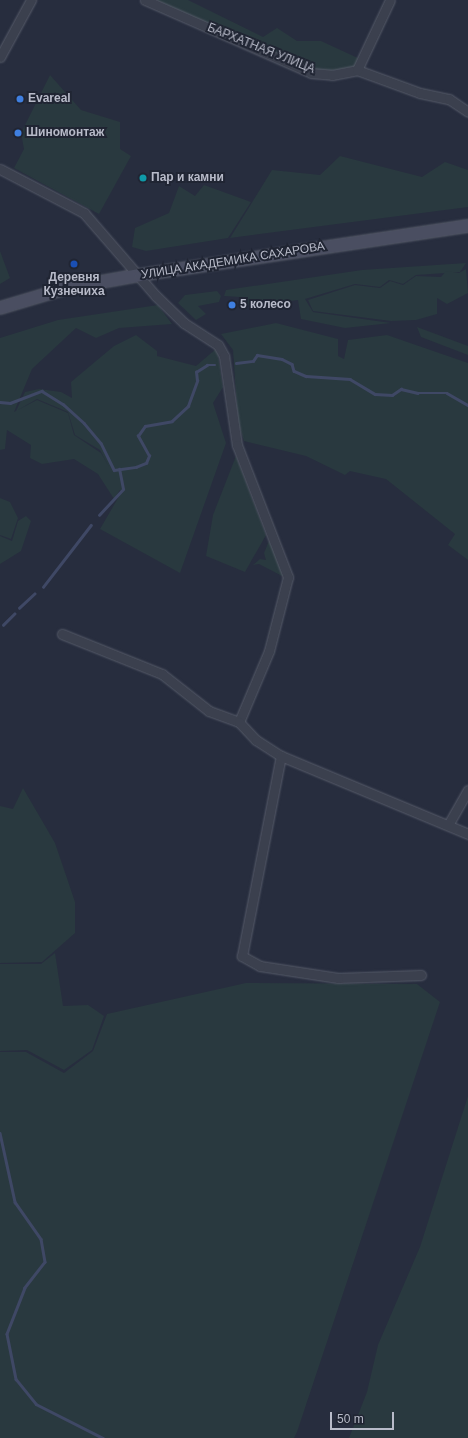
<!DOCTYPE html>
<meta charset="utf-8">
<style>
body{margin:0}
#map{position:relative;width:468px;height:1438px;overflow:hidden;background:#272d3e;font-family:Arial,sans-serif}
div>[style]{position:absolute}
.green>*{inset:0;background:#29393f}
.stream>*{height:2.5px;margin:-1.25px;padding:0 1.25px;transform-origin:1.25px;border-radius:1.25px;background:#3f4865}
.roads{filter:drop-shadow(0 0 1px #565b69) drop-shadow(0 0 1px #565b69)}
.street>*{height:9px;margin:-4.5px;padding:0 4.5px;transform-origin:4.5px;border-radius:4.5px;background:#3b404e}
.secondary>*{height:12px;margin:-6px;padding:0 6px;transform-origin:6px;border-radius:6px;background:#4a4e61}
.dots>*{width:11px;height:11px;translate:-50% -50%;box-sizing:border-box;border:2px solid #202533;border-radius:50%}
span{translate:-50% -50%;white-space:nowrap;text-align:center;line-height:1.15;-webkit-text-stroke:4px #202533;paint-order:stroke}
.street-label{font-size:12px;color:#b8bbc9}
.poi-label{font-size:12px;color:#b8bbc9;font-weight:700}
.left{translate:0 -50%;text-align:left}
.scale{position:absolute;left:330px;top:1412px;width:64px;height:18px;box-sizing:border-box;border:2px solid #b8bbc9;border-top:0;padding-left:5px;font-size:12px;line-height:14px;white-space:nowrap;color:#b8bbc9;-webkit-text-stroke:3px #202533;paint-order:stroke}
</style>
<div id="map">
<div class="green">
<i style="clip-path:polygon(156px 0,188px 0,263px 37px,277px 28px,297px 41px,321px 41px,360px 59px,353px 68px,326px 72px,309px 69px)"></i>
<i style="clip-path:polygon(50px 75px,81px 110px,120px 122px,120px 149px,131px 156px,99px 214px,14px 168px,24px 149px,21px 133px)"></i>
<i style="clip-path:polygon(340px 156px,422px 177px,445px 162px,468px 170px,468px 207px,230px 238px,272px 170px,320px 175px)"></i>
<i style="clip-path:polygon(204px 185px,251px 202px,228px 238px,146px 251px,132px 247px,135px 228px,169px 213px,179px 186px,195px 196px)"></i>
<i style="clip-path:polygon(0 251px,10px 278px,0 284px)"></i>
<i style="clip-path:polygon(466px 263px,460px 272px,416px 275px,403px 284px,389px 280px,380px 287px,355px 284px,305px 299px,313px 312px,391px 323px,345px 328px,301px 319px,298px 300px,249px 306px,240px 297px,224px 296px,226px 290px,362px 270px)"></i>
<i style="clip-path:polygon(466px 269px,468px 293px,447px 304px,437px 298px,437px 314px,416px 320px,391px 321px,313px 311px,308px 300px,355px 285px,380px 288px,390px 281px,403px 285px,416px 276px,441px 277px,446px 271px,459px 273px)"></i>
<i style="clip-path:polygon(217px 291px,221px 296px,219px 302px,198px 306px,206px 314px,196px 320px,178px 303px,185px 295px)"></i>
<i style="clip-path:polygon(158px 305px,172px 324px,119px 328px,96px 338px,76px 328px,32px 369px,14px 412px,37px 400px,68px 413px,74px 435px,101px 453px,109px 467px,100px 450px,75px 435px,68px 412px,37px 399px,16px 411px,25px 392px,39px 389px,61px 392px,72px 398px,71px 382px,114px 346px,136px 335px,157px 351px,157px 356px,196px 366px,217px 348px,223px 387px,213px 403px,226px 443px,180px 573px,100px 529px,121px 493px,120px 490px,114px 499px,98px 474px,74px 459px,42px 464px,30px 458px,31px 445px,7px 430px,5px 449px,0 450px,0 338px,58px 320px)"></i>
<i style="clip-path:polygon(276px 323px,338px 339px,338px 356px,344px 359px,348px 340px,387px 335px,468px 363px,468px 560px,448px 545px,455px 534px,386px 479px,350px 471px,345px 475px,306px 456px,244px 441px,238px 423px,233px 350px,221px 334px)"></i>
<i style="clip-path:polygon(417px 327px,468px 346px,468px 355px,421px 337px)"></i>
<i style="clip-path:polygon(236px 456px,266px 535px,245px 572px,206px 556px,213px 515px)"></i>
<i style="clip-path:polygon(0 498px,10px 502px,18px 518px,11px 539px,0 535px)"></i>
<i style="clip-path:polygon(26px 516px,31px 521px,21px 551px,0 564px,0 536px,12px 541px,18px 521px)"></i>
<i style="clip-path:polygon(269px 541px,278px 559px,284px 577px,259px 564px,253px 565px,260px 559px,266px 560px,264px 553px)"></i>
<i style="clip-path:polygon(23px 788px,55px 843px,75px 902px,75px 933px,42px 962px,0 963px,0 806px,13px 809px)"></i>
<i style="clip-path:polygon(55px 953px,63px 1006px,88px 1005px,104px 1016px,92px 1050px,64px 1070px,27px 1050px,0 1051px,0 964px,41px 964px)"></i>
<i style="clip-path:polygon(246px 983px,417px 984px,440px 1002px,297px 1432px,294px 1438px,0 1438px,0 1052px,26px 1052px,64px 1073px,93px 1051px,107px 1014px)"></i>
<i style="clip-path:polygon(468px 1096px,468px 1438px,349px 1438px,367px 1392px,378px 1345px,420px 1247px)"></i>
</div>
<div class="stream">
<i style="left:236px;top:363px;width:17px;rotate:-7deg"></i>
<i style="left:253px;top:361px;width:7px;rotate:-56deg"></i>
<i style="left:257px;top:355px;width:25px;rotate:9deg"></i>
<i style="left:282px;top:359px;width:11px;rotate:27deg"></i>
<i style="left:292px;top:364px;width:7px;rotate:74deg"></i>
<i style="left:294px;top:371px;width:13px;rotate:23deg"></i>
<i style="left:306px;top:376px;width:44px;rotate:3.9deg"></i>
<i style="left:350px;top:379px;width:29px;rotate:31deg"></i>
<i style="left:375px;top:394px;width:17px;rotate:3deg"></i>
<i style="left:392px;top:395px;width:11px;rotate:-34deg"></i>
<i style="left:401px;top:389px;width:17px;rotate:13deg"></i>
<i style="left:418px;top:393px;width:29px"></i>
<i style="left:447px;top:393px;width:24px;rotate:30deg"></i>
<i style="left:0;top:402px;width:10px;rotate:6deg"></i>
<i style="left:10px;top:403px;width:34px;rotate:-21deg"></i>
<i style="left:42px;top:391px;width:25px;rotate:32deg"></i>
<i style="left:63px;top:404px;width:28px;rotate:42deg"></i>
<i style="left:84px;top:423px;width:26px;rotate:50deg"></i>
<i style="left:101px;top:443px;width:30px;rotate:64deg"></i>
<i style="left:114px;top:470px;width:22px;rotate:-8deg"></i>
<i style="left:136px;top:467px;width:11px;rotate:-22deg"></i>
<i style="left:146px;top:463px;width:8px;rotate:-67deg"></i>
<i style="left:149px;top:456px;width:23px;rotate:-119deg"></i>
<i style="left:138px;top:436px;width:12px;rotate:-55deg"></i>
<i style="left:145px;top:426px;width:27px;rotate:-10deg"></i>
<i style="left:172px;top:421px;width:22px;rotate:-43deg"></i>
<i style="left:188px;top:406px;width:27px;rotate:-70deg"></i>
<i style="left:197px;top:381px;width:9px;rotate:-96deg"></i>
<i style="left:196px;top:372px;width:13px;rotate:-32deg"></i>
<i style="left:207px;top:365px;width:8px"></i>
<i style="left:99px;top:515px;width:35px;rotate:-47deg"></i>
<i style="left:123px;top:489px;width:20px;rotate:-101deg"></i>
<i style="left:43px;top:587px;width:78px;rotate:-52.3deg"></i>
<i style="left:19px;top:608px;width:21px;rotate:-43deg"></i>
<i style="left:3px;top:625px;width:16px;rotate:-45deg"></i>
<i style="left:0;top:1133px;width:71px;rotate:77.7deg"></i>
<i style="left:15px;top:1202px;width:45px;rotate:54.9deg"></i>
<i style="left:41px;top:1239px;width:23px;rotate:80deg"></i>
<i style="left:45px;top:1262px;width:33px;rotate:128deg"></i>
<i style="left:25px;top:1288px;width:49px;rotate:111.4deg"></i>
<i style="left:7px;top:1334px;width:46px;rotate:78.7deg"></i>
<i style="left:16px;top:1379px;width:32px;rotate:51deg"></i>
<i style="left:36px;top:1404px;width:75px;rotate:26.9deg"></i>
</div>
<div class="roads">
<div class="street">
<i style="left:145px;top:0;width:181px;rotate:23.7deg"></i>
<i style="left:311px;top:73px;width:21px;rotate:5deg"></i>
<i style="left:332px;top:75px;width:25px;rotate:-11deg"></i>
<i style="left:357px;top:70px;width:67px;rotate:20.1deg"></i>
<i style="left:420px;top:93px;width:30px;rotate:12deg"></i>
<i style="left:449px;top:99px;width:23px;rotate:34deg"></i>
<i style="left:0;top:57px;width:65px;rotate:-61.5deg"></i>
<i style="left:357px;top:70px;width:77px;rotate:-64.8deg"></i>
<i style="left:0;top:169px;width:95px;rotate:27.6deg"></i>
<i style="left:84px;top:213px;width:110px;rotate:49.1deg"></i>
<i style="left:156px;top:296px;width:39px;rotate:44deg"></i>
<i style="left:184px;top:323px;width:40px;rotate:32.9deg"></i>
<i style="left:218px;top:345px;width:13px;rotate:61deg"></i>
<i style="left:224px;top:356px;width:90px;rotate:81.7deg"></i>
<i style="left:237px;top:445px;width:142px;rotate:68.9deg"></i>
<i style="left:288px;top:577px;width:76px;rotate:104.4deg"></i>
<i style="left:269px;top:651px;width:77px;rotate:112.9deg"></i>
<i style="left:62px;top:634px;width:108px;rotate:21.8deg"></i>
<i style="left:162px;top:674px;width:60px;rotate:38.2deg"></i>
<i style="left:209px;top:711px;width:32px;rotate:20deg"></i>
<i style="left:239px;top:722px;width:25px;rotate:47deg"></i>
<i style="left:256px;top:740px;width:30px;rotate:33deg"></i>
<i style="left:448px;top:825px;width:40px;rotate:-60.3deg"></i>
<i style="left:421px;top:975px;width:83px;rotate:177.9deg"></i>
<i style="left:338px;top:978px;width:79px;rotate:-171.3deg"></i>
<i style="left:260px;top:966px;width:21px;rotate:-151deg"></i>
<i style="left:242px;top:956px;width:204px;rotate:-79deg"></i>
<i style="left:281px;top:756px;width:203px;rotate:22.6deg"></i>
</div>
<div class="secondary">
<i style="left:0;top:308px;width:70px;rotate:-16.6deg"></i>
<i style="left:67px;top:288px;width:74px;rotate:-10.1deg"></i>
<i style="left:140px;top:275px;width:332px;rotate:-8.5deg"></i>
</div>
</div>
<div class="dots">
<i style="left:20px;top:99px;background:#3f7fe0"></i>
<i style="left:18px;top:133px;background:#3f7fe0"></i>
<i style="left:143px;top:178px;background:#0f9aa8"></i>
<i style="left:74px;top:264px;background:#1a4fb4"></i>
<i style="left:232px;top:305px;background:#3f7fe0"></i>
</div>
<div class="street-label">
<span style="left:261px;top:49px;rotate:22deg">БАРХАТНАЯ УЛИЦА</span>
<span style="left:233px;top:261px;rotate:-9deg">УЛИЦА АКАДЕМИКА САХАРОВА</span>
</div>
<div class="poi-label">
<span class="left" style="left:28px;top:99px">Evareal</span>
<span class="left" style="left:26px;top:133px">Шиномонтаж</span>
<span class="left" style="left:151px;top:178px">Пар и камни</span>
<span style="left:74px;top:285px">Деревня<br>Кузнечиха</span>
<span class="left" style="left:240px;top:305px">5 колесо</span>
</div>
<div class="scale">50 m</div>
</div>
